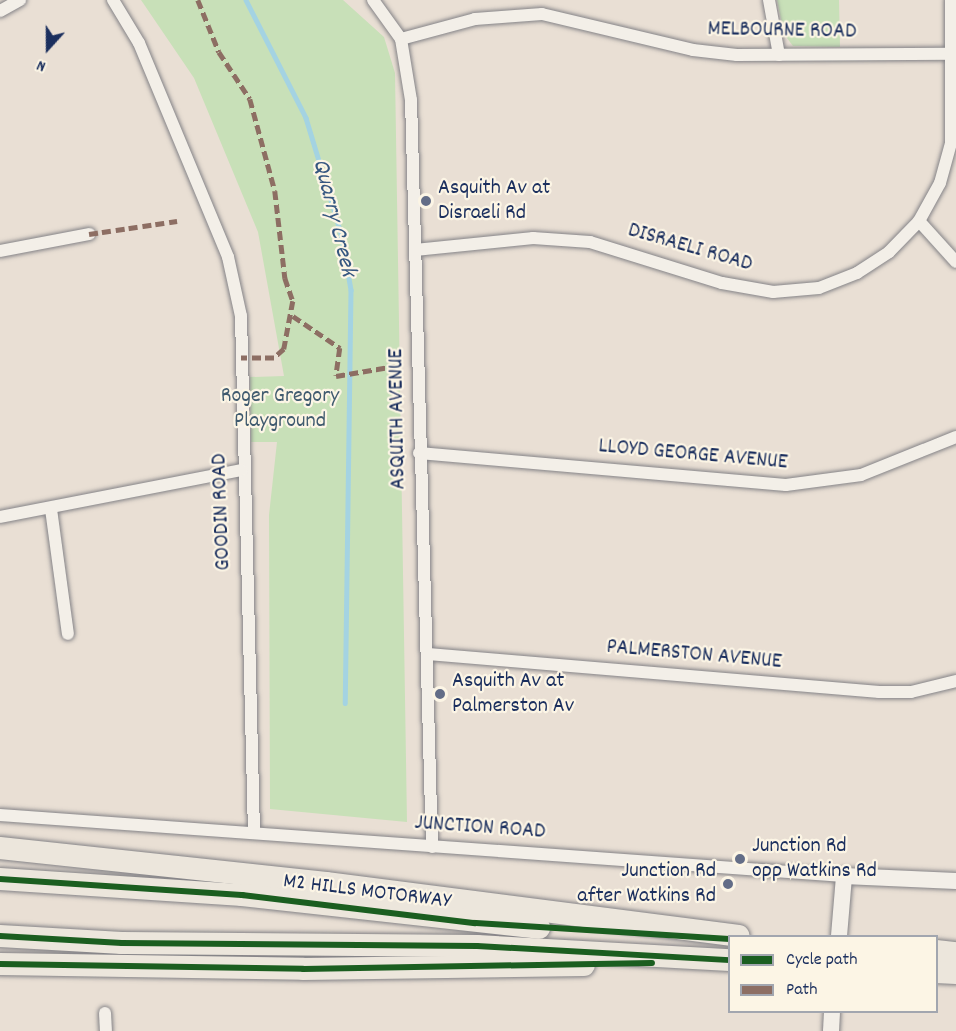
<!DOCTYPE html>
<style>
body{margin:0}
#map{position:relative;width:956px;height:1031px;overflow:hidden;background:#e9dfd4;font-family:Dekko,sans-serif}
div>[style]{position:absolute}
.green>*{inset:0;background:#c8e0b8}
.stream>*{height:4.5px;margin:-2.25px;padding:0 2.25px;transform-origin:2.25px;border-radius:2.25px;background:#a4d3e2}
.roads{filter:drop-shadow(0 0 2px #848387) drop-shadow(0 0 2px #848387)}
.street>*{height:12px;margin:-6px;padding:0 6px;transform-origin:6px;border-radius:6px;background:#f3efe8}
.secondary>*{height:16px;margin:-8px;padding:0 8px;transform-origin:8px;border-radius:8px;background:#f3efe8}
.highway>*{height:22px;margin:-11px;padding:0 11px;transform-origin:11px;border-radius:11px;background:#ece6dc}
.quiet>*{height:4.5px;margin-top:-2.25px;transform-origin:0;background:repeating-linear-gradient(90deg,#8d6e63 0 9px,transparent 0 13.5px)}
.cycleway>*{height:6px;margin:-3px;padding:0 3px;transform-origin:3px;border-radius:3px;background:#1b5e20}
.dots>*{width:16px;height:16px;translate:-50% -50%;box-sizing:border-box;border:3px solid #fcf5e5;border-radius:50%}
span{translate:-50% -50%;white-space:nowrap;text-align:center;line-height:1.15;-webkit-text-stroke:4.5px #fcf5e5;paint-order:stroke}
.street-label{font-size:22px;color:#1b2f5e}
.poi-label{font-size:22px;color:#1b2f5e}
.left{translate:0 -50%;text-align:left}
.right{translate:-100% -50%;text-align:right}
.park-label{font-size:22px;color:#405b6f}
.water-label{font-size:24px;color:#365780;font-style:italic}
.legend{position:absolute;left:728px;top:935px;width:210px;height:78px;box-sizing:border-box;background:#fcf5e5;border:2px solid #a2a6af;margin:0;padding:8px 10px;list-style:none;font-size:18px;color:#1b2f5e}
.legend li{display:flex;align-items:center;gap:12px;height:30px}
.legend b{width:30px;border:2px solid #a2a6af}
.north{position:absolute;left:18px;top:18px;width:60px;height:60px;-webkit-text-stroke:4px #fcf5e5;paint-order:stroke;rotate:201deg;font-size:16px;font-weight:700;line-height:24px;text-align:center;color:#1b2f5e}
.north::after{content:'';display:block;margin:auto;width:21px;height:27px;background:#1b2f5e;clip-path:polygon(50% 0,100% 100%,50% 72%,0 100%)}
</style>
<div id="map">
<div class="green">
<i style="clip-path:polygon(141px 0,343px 0,384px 37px,395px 73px,407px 822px,270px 809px,269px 515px,277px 442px,251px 442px,250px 377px,284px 376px,258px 232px,194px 78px)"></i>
<i style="clip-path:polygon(777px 0,839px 0,840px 47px,793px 46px,784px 34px)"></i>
</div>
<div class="stream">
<i style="left:246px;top:0;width:132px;rotate:63deg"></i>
<i style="left:306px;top:118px;width:120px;rotate:73.1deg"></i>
<i style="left:341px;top:233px;width:58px;rotate:80deg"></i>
<i style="left:351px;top:290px;width:413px;rotate:90.8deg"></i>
</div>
<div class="roads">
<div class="street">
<i style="left:113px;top:0;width:50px;rotate:58.8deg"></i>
<i style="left:139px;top:43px;width:232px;rotate:67.4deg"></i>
<i style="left:228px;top:257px;width:60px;rotate:77.6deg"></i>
<i style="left:241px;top:316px;width:517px;rotate:88.56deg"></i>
<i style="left:373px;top:0;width:48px;rotate:54.3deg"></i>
<i style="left:401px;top:39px;width:62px;rotate:80.7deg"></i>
<i style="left:411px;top:100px;width:747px;rotate:88.39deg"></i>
<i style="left:769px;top:0;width:56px;rotate:79.7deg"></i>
<i style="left:0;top:11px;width:23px;rotate:-29deg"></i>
<i style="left:401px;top:39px;width:77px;rotate:-15.1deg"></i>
<i style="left:475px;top:19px;width:67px;rotate:-4.3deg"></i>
<i style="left:542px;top:14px;width:155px;rotate:13.4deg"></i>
<i style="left:693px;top:50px;width:44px;rotate:6.5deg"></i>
<i style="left:737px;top:55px;width:217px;rotate:-0.3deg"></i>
<i style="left:919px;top:221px;width:55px;rotate:47.9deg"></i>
<i style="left:415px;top:250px;width:119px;rotate:-5.8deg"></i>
<i style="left:533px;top:238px;width:57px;rotate:4deg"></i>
<i style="left:590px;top:242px;width:138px;rotate:17.3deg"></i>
<i style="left:722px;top:283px;width:52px;rotate:10deg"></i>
<i style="left:773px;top:292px;width:46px;rotate:-5deg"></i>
<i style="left:819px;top:288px;width:41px;rotate:-21.5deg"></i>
<i style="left:857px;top:273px;width:38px;rotate:-33deg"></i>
<i style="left:889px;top:252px;width:43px;rotate:-45.9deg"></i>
<i style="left:919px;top:221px;width:43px;rotate:-61.1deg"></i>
<i style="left:940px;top:183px;width:41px;rotate:-74.6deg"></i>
<i style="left:951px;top:143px;width:143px;rotate:-90deg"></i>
<i style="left:0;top:251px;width:91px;rotate:-10.8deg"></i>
<i style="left:419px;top:453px;width:368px;rotate:5deg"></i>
<i style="left:786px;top:485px;width:76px;rotate:-7.6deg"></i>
<i style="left:861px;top:475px;width:102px;rotate:-21.8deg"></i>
<i style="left:51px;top:509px;width:126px;rotate:82.3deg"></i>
<i style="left:0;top:517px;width:246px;rotate:-11deg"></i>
<i style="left:428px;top:654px;width:453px;rotate:4.8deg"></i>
<i style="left:879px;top:692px;width:32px"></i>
<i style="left:911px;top:692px;width:46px;rotate:-13.7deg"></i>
<i style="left:0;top:815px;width:846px;rotate:4.13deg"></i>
<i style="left:105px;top:1013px;width:18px;rotate:87deg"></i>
</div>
<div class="secondary">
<i style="left:839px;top:936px;width:60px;rotate:-85.2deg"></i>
<i style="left:844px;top:876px;width:112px;rotate:2.6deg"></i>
<i style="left:831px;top:1031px;width:19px;rotate:-87deg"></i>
</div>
<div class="highway">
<i style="left:0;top:848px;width:328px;rotate:6.1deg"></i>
<i style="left:326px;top:883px;width:416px;rotate:7.3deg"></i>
<i style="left:0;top:879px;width:243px;rotate:3.8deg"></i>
<i style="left:242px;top:895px;width:299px;rotate:6.3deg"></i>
<i style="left:0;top:936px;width:122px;rotate:3.3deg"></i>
<i style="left:122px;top:943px;width:355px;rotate:0.5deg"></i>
<i style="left:477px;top:946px;width:253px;rotate:3.2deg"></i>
<i style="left:936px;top:951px;width:20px;rotate:6deg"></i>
<i style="left:0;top:964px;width:303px;rotate:0.9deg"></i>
<i style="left:303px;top:969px;width:281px;rotate:-0.8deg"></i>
<i style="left:936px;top:972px;width:20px;rotate:3deg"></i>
</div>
</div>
<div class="quiet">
<i style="left:198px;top:0;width:56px;rotate:68deg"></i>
<i style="left:219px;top:52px;width:56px;rotate:56.6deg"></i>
<i style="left:250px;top:99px;width:95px;rotate:74.8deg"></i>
<i style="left:275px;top:191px;width:88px;rotate:83.4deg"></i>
<i style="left:285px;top:278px;width:24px;rotate:71deg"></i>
<i style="left:293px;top:301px;width:49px;rotate:100.6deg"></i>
<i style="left:284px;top:349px;width:13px;rotate:138deg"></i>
<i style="left:274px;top:358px;width:33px;rotate:180deg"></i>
<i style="left:89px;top:234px;width:89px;rotate:-8.4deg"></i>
<i style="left:293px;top:316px;width:57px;rotate:34.2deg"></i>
<i style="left:340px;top:348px;width:28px;rotate:98deg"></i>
<i style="left:336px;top:376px;width:60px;rotate:-9.6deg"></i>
</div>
<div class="cycleway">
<i style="left:0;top:879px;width:243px;rotate:3.8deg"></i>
<i style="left:242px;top:895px;width:235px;rotate:6.9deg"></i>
<i style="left:475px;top:923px;width:256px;rotate:3.6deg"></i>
<i style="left:0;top:936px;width:122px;rotate:3.3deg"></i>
<i style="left:122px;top:943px;width:355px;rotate:0.5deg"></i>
<i style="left:477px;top:946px;width:253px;rotate:3.2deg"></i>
<i style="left:0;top:964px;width:303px;rotate:0.9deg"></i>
<i style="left:303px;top:969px;width:349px;rotate:-1deg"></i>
</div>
<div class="dots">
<i style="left:426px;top:201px;background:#636d87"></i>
<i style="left:440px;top:694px;background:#636d87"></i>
<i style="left:740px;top:859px;background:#636d87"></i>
<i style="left:728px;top:884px;background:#636d87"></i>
</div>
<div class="street-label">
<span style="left:782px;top:31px;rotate:1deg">MELBOURNE ROAD</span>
<span style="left:690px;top:248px;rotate:16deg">DISRAELI ROAD</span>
<span style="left:398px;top:419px;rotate:-91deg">ASQUITH AVENUE</span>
<span style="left:693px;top:455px;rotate:5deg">LLOYD GEORGE AVENUE</span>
<span style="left:222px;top:512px;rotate:-92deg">GOODIN ROAD</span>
<span style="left:694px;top:655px;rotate:5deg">PALMERSTON AVENUE</span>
<span style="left:480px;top:828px;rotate:4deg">JUNCTION ROAD</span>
<span style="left:367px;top:892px;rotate:7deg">M2 HILLS MOTORWAY</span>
</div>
<div class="poi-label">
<span class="left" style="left:438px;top:201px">Asquith Av at<br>Disraeli Rd</span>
<span class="left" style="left:452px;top:694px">Asquith Av at<br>Palmerston Av</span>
<span class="left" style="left:752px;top:859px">Junction Rd<br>opp Watkins Rd</span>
<span class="right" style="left:716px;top:884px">Junction Rd<br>after Watkins Rd</span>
</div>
<div class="park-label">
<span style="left:280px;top:409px">Roger Gregory<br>Playground</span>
</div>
<div class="water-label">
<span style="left:333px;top:218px;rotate:76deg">Quarry Creek</span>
</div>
<ul class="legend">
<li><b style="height:8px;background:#1b5e20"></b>Cycle path</li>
<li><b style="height:8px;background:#8d6e63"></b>Path</li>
</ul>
<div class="north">N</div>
</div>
